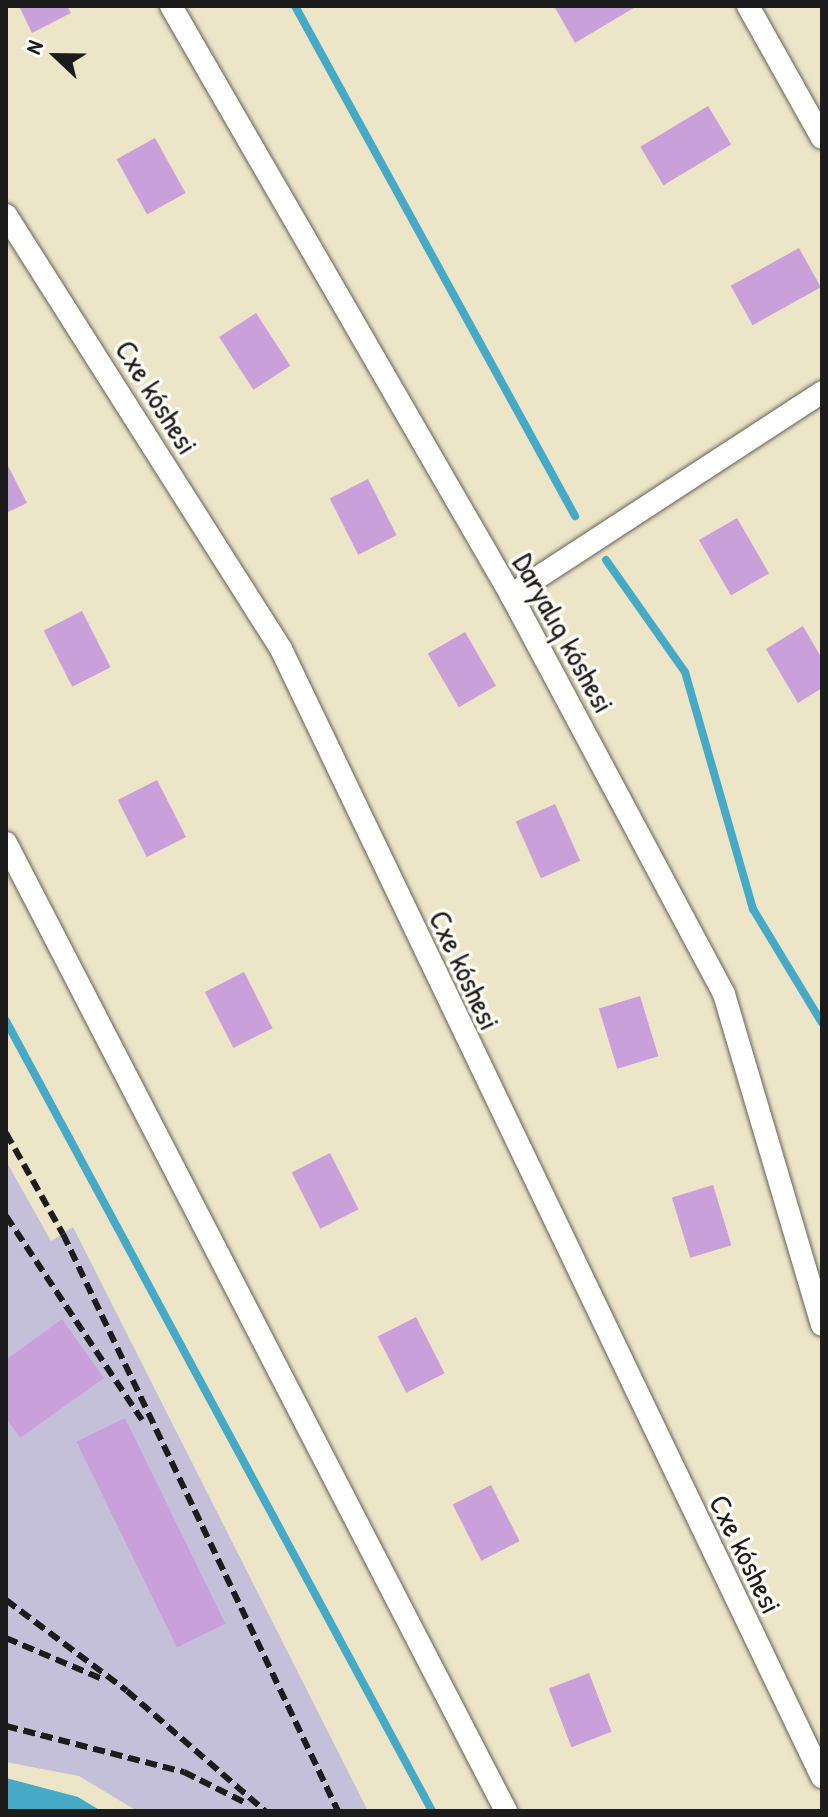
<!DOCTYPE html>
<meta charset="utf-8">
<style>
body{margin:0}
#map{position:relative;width:828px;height:1817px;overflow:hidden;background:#ede5c8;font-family:"Patrick Hand",sans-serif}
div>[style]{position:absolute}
.industrial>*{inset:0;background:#c5c0da}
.water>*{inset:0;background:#46aac6}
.stream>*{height:8px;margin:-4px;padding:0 4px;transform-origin:4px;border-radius:4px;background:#46aac6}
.building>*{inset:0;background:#caa0da;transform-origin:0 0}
.roads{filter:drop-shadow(0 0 2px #656258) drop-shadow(0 0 2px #656258)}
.street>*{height:22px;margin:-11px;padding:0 11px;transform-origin:11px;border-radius:11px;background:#fff}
.rail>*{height:6px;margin-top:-3px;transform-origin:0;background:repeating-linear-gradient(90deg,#1c1c1c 0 12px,transparent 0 18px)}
span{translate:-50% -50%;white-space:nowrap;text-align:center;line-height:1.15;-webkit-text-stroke:7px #fdfcf7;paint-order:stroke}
.street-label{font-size:30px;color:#1c1c1c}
.frame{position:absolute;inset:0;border:8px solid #1c1c1c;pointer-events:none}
.north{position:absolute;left:16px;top:16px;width:80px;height:80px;-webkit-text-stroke:6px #fdfcf7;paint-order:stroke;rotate:292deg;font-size:22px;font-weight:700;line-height:32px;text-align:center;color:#1c1c1c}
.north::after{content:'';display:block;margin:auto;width:28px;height:36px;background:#1c1c1c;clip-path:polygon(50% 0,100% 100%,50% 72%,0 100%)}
</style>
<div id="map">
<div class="industrial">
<i style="clip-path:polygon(6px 1161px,51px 1241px,73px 1227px,368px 1811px,137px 1811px,79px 1776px,6px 1762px)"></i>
</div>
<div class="water">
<i style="clip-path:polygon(6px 1778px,78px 1797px,101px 1811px,6px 1811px)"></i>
</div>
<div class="stream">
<i style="left:295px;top:6px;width:582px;rotate:61.23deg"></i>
<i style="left:606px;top:560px;width:137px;rotate:54.8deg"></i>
<i style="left:685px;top:672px;width:247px;rotate:74deg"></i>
<i style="left:753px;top:909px;width:133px;rotate:58.8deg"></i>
<i style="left:6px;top:1021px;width:898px;rotate:61.66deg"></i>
</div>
<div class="building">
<i style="clip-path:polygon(19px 6px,67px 6px,71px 13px,32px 33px)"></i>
<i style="clip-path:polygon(554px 6px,637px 6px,575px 43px)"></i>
<i style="left:708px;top:106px;width:45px;height:79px;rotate:59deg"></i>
<i style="left:155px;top:138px;width:63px;height:44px;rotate:61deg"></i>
<i style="left:799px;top:248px;width:45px;height:78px;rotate:61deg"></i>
<i style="left:256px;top:313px;width:63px;height:44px;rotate:57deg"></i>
<i style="clip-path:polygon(6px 462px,27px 503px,6px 513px)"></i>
<i style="left:368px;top:479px;width:63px;height:43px;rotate:63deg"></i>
<i style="left:737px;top:518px;width:64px;height:44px;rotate:60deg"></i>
<i style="left:82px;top:611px;width:63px;height:43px;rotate:63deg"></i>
<i style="clip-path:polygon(803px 626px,822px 659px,822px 688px,798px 703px,766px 649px)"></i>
<i style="left:465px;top:632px;width:62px;height:43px;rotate:60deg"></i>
<i style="left:157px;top:780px;width:64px;height:44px;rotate:63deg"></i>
<i style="left:555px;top:804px;width:62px;height:43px;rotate:66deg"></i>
<i style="left:244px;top:972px;width:63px;height:44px;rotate:63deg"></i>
<i style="left:640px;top:996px;width:63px;height:43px;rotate:73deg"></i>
<i style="left:330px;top:1153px;width:63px;height:43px;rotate:63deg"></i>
<i style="left:713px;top:1185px;width:63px;height:43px;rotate:73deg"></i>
<i style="left:416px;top:1317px;width:63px;height:43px;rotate:63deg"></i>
<i style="clip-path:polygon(62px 1319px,104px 1378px,20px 1438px,6px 1418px,6px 1360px)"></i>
<i style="left:125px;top:1418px;width:229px;height:54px;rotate:64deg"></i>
<i style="left:491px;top:1485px;width:63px;height:43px;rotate:63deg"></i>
<i style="left:589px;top:1673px;width:63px;height:43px;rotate:69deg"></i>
</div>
<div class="roads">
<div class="street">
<i style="left:171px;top:6px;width:680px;rotate:60deg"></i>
<i style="left:511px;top:595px;width:452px;rotate:61.9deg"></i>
<i style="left:724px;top:994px;width:345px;rotate:73.5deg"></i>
<i style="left:748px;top:6px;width:151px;rotate:60.7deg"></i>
<i style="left:6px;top:215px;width:514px;rotate:57.64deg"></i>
<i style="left:281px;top:649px;width:1251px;rotate:64.38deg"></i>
<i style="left:511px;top:595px;width:371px;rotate:-33.1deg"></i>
<i style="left:6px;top:843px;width:1090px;rotate:62.68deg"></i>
</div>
</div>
<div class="rail">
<i style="left:6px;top:1133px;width:116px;rotate:60.6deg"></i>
<i style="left:63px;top:1234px;width:639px;rotate:64.52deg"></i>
<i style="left:6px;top:1216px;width:245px;rotate:56.3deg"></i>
<i style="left:6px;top:1600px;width:151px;rotate:36.9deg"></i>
<i style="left:127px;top:1691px;width:183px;rotate:41deg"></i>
<i style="left:6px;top:1638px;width:104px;rotate:23.1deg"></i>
<i style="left:6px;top:1726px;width:184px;rotate:14.5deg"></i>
<i style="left:184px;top:1772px;width:72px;rotate:26.6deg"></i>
</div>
<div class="street-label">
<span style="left:157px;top:397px;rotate:58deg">Cxe kóshesi</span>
<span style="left:564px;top:633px;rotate:61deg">Daryalıq kóshesi</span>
<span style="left:465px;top:970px;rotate:65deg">Cxe kóshesi</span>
<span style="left:746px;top:1554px;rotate:64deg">Cxe kóshesi</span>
</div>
<div class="frame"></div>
<div class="north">N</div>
</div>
